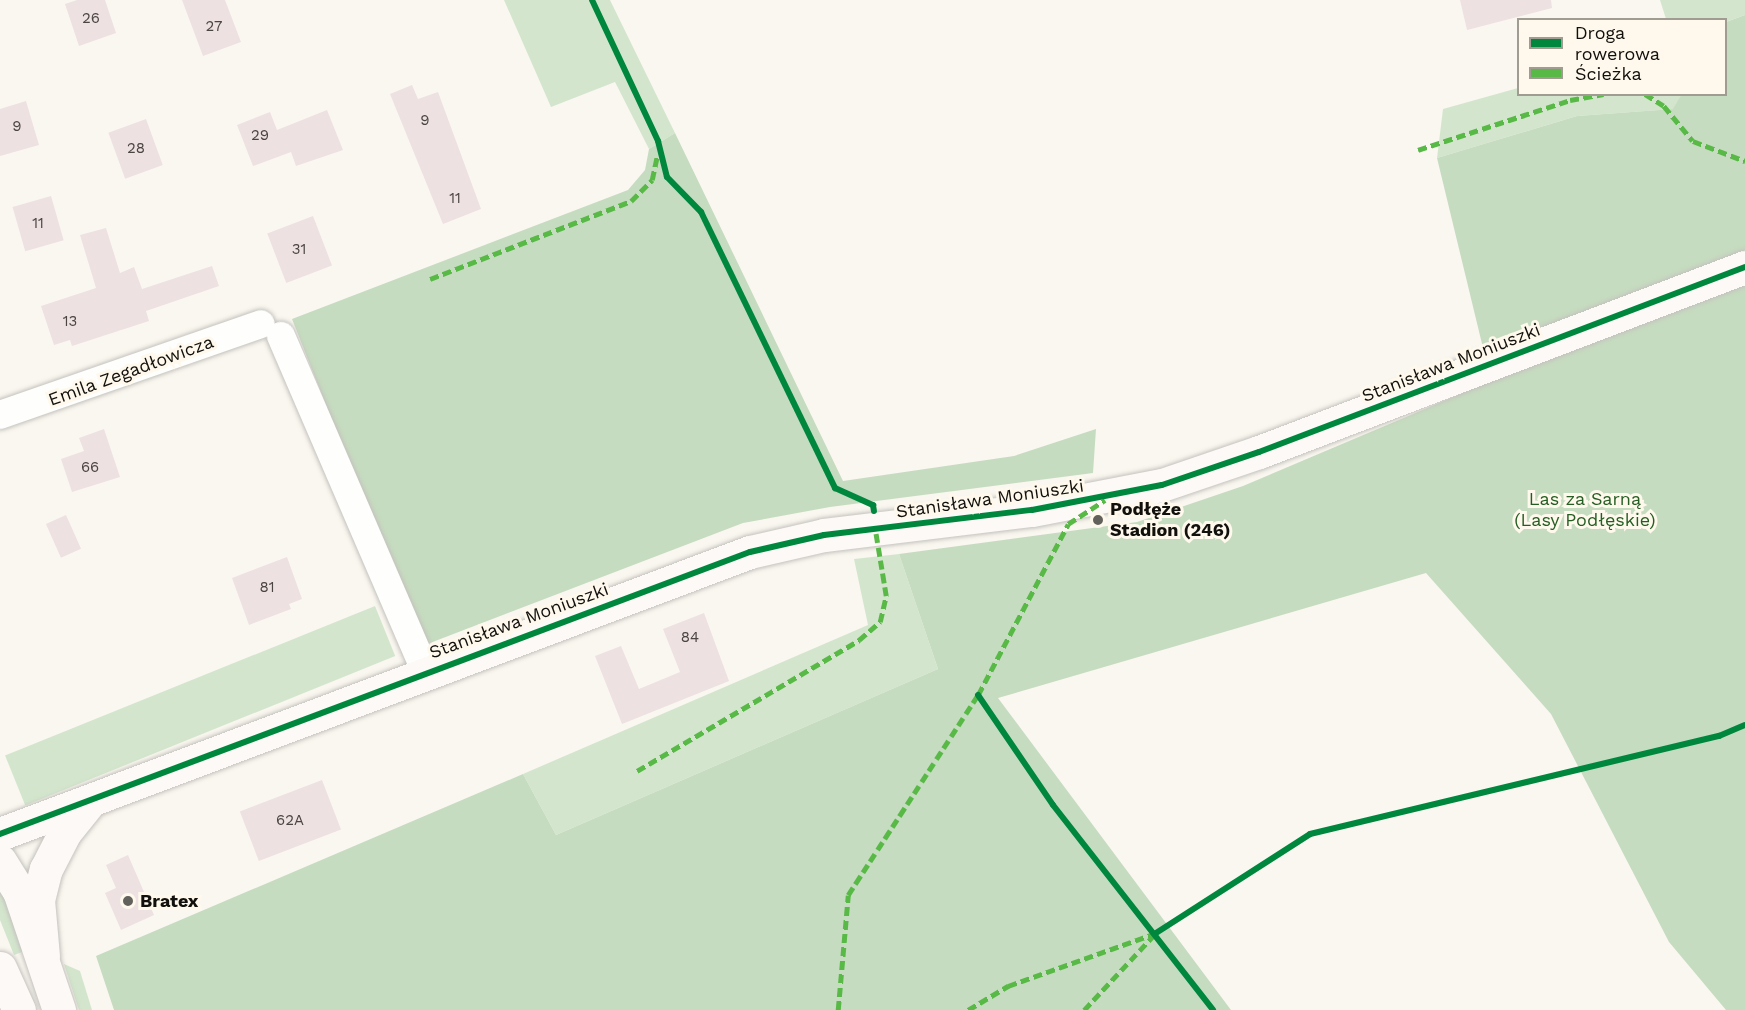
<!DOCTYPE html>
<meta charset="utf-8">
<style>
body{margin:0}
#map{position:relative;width:1745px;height:1010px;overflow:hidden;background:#faf7f0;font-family:"Work Sans",sans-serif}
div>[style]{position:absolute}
.green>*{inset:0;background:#d3e6cd;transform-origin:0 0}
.forest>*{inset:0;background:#c6dcc0}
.building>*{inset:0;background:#ede1e2;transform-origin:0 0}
.roads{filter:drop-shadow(0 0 2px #c4c2bd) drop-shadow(0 0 2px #c4c2bd)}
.street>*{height:28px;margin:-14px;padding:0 14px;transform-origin:14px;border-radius:14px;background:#fefefd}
.secondary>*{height:33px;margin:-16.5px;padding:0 16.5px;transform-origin:16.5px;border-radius:16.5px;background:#fcf9f7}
.quiet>*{height:4.5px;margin-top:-2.25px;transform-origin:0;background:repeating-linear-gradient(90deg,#58b947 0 9px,transparent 0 13.5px)}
.cycleway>*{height:6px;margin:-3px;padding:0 3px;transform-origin:3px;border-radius:3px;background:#00873e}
.dots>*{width:16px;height:16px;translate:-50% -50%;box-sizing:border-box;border:3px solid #fef9ec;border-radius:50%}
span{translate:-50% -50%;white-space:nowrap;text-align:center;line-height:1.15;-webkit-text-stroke:6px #fef9ec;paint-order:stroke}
.number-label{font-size:15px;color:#4a4542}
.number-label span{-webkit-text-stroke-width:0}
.street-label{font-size:18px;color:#12100c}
.park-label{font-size:18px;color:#255e23}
.poi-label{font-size:18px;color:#12100c;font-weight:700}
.left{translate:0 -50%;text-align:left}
.legend{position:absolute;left:1517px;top:18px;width:210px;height:78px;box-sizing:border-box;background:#fef9ec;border:2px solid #a09c92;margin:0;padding:8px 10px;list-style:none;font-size:18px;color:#12100c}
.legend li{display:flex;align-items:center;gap:12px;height:30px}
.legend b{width:30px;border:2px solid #a09c92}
</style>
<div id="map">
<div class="green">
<i style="clip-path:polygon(504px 0,610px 0,675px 133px,649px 149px,615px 82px,551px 107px)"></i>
<i style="clip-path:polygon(1660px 0,1745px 0,1745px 15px,1726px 22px,1666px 19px)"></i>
<i style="clip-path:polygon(1518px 88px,1518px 94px,1681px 95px,1674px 109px,1577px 116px,1437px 158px,1443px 109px)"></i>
<i style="clip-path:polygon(899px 554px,938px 669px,556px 835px,523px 774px,868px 625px,854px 559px)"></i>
<i style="left:375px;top:606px;width:54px;height:399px;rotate:68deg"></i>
<i style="clip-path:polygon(0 876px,25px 951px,14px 955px,0 920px)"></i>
<i style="clip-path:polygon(64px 964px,80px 971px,92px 1010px,79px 1010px)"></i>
</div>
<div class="forest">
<i style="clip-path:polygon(1745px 15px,1745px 1010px,1726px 1010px,1669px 942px,1551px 714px,1426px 573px,998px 698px,1231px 1010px,114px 1010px,96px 956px,523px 774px,556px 835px,938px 669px,899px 554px,1137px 522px,1243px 486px,1491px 381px,1437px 158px,1577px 116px,1673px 109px,1681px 95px,1726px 94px,1726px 22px)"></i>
<i style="clip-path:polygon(675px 133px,843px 481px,1014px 456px,1096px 429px,1093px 473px,830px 507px,743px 523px,430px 643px,419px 640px,292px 319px,628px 190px,645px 170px,649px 149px)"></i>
</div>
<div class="building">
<i style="clip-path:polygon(77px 0,105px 0,116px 33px,79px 46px,65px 4px)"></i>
<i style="clip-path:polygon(182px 0,225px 0,241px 42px,203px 56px)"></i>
<i style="clip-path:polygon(1460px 0,1551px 0,1552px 8px,1467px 30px)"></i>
<i style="clip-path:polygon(412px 85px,418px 99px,438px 92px,481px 209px,443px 224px,390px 94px)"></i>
<i style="clip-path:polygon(26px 101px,39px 145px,0 156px,0 109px)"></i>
<i style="clip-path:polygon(327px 110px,343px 150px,296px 166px,291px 152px,253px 166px,237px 125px,270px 112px,277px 130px)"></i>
<i style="left:146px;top:119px;width:49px;height:40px;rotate:70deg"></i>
<i style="left:51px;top:196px;width:46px;height:40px;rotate:74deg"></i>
<i style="left:313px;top:216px;width:53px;height:49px;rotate:69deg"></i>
<i style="clip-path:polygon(106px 228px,120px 273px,134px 267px,142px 289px,212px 266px,219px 286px,146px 311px,149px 321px,72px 346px,70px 340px,54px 345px,41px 306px,96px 288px,80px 235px)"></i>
<i style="clip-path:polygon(104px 429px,120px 477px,72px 492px,61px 459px,84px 451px,79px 438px)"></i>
<i style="left:66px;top:515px;width:37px;height:22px;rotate:66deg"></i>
<i style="clip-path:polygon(287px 557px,302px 599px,289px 604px,291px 609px,249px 625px,232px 578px)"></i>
<i style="clip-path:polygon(704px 613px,729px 681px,622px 724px,595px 656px,621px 646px,639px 689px,680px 672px,663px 629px)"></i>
<i style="left:322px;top:780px;width:53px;height:88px;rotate:69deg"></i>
<i style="clip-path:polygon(128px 855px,154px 915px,121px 930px,105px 893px,116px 888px,106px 865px)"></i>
</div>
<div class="roads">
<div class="street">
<i style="left:281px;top:336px;width:366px;rotate:66.7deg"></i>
<i style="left:0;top:415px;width:276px;rotate:-19.2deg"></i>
</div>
<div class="secondary">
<i style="left:0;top:834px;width:801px;rotate:-20.61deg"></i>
<i style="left:750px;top:552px;width:76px;rotate:-12.9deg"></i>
<i style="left:824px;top:535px;width:209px;rotate:-6.9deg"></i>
<i style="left:1032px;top:510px;width:132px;rotate:-10.9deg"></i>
<i style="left:1162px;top:485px;width:102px;rotate:-18.8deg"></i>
<i style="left:1259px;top:452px;width:520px;rotate:-20.84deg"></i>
<i style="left:0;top:861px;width:36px;rotate:58deg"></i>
<i style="left:19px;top:891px;width:126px;rotate:71.4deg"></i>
<i style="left:43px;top:956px;width:56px;rotate:-95.1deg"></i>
<i style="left:38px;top:900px;width:32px;rotate:-76deg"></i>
<i style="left:46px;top:869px;width:42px;rotate:-62.8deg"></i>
<i style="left:65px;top:832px;width:40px;rotate:-51deg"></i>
<i style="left:0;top:968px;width:46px;rotate:65.7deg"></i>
</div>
</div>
<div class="quiet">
<i style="left:1645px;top:94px;width:22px;rotate:32deg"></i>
<i style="left:1664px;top:106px;width:45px;rotate:50.4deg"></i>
<i style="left:1693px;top:141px;width:56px;rotate:21deg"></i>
<i style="left:1418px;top:150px;width:160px;rotate:-18.2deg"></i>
<i style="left:1570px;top:100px;width:34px;rotate:-10deg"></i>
<i style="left:430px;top:279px;width:216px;rotate:-21.2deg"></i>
<i style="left:631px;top:201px;width:30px;rotate:-45deg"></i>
<i style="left:652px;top:180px;width:25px;rotate:-78deg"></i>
<i style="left:637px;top:771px;width:258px;rotate:-30.5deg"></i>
<i style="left:859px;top:640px;width:28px;rotate:-41deg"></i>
<i style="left:880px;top:622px;width:27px;rotate:-77deg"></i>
<i style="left:886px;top:596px;width:68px;rotate:-99.3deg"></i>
<i style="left:838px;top:1010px;width:115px;rotate:-85deg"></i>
<i style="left:848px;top:895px;width:239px;rotate:-57deg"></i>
<i style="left:978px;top:695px;width:193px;rotate:-62.2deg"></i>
<i style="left:1068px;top:524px;width:44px;rotate:-33deg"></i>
<i style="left:968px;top:1010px;width:47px;rotate:-31deg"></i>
<i style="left:1008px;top:986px;width:157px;rotate:-19.7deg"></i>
<i style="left:1084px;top:1010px;width:103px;rotate:-47deg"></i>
</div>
<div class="cycleway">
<i style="left:592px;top:0;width:156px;rotate:64.9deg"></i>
<i style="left:658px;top:141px;width:37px;rotate:76deg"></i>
<i style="left:667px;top:177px;width:49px;rotate:45.8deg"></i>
<i style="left:701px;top:212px;width:307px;rotate:64.1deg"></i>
<i style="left:835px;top:488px;width:42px;rotate:24.1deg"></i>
<i style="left:873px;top:505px;width:6px;rotate:81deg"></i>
<i style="left:978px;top:695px;width:133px;rotate:55.7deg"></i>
<i style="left:1053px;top:805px;width:260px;rotate:52deg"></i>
<i style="left:0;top:834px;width:801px;rotate:-20.61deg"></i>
<i style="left:750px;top:552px;width:76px;rotate:-12.9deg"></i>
<i style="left:824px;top:535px;width:209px;rotate:-6.9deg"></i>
<i style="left:1032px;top:510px;width:132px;rotate:-10.9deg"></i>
<i style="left:1162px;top:485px;width:102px;rotate:-18.8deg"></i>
<i style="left:1259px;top:452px;width:520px;rotate:-20.84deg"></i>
<i style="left:1156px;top:933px;width:183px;rotate:-32.7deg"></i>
<i style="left:1310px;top:834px;width:421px;rotate:-13.5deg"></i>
<i style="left:1719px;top:736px;width:28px;rotate:-23deg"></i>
</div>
<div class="dots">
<i style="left:1098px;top:520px;background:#63615c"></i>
<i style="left:128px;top:901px;background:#63615c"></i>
</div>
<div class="number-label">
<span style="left:91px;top:19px">26</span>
<span style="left:214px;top:27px">27</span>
<span style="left:425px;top:121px">9</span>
<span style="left:17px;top:127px">9</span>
<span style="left:260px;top:136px">29</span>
<span style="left:136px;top:149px">28</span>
<span style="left:455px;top:199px">11</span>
<span style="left:38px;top:224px">11</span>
<span style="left:299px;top:250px">31</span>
<span style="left:70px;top:322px">13</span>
<span style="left:90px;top:468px">66</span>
<span style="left:267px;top:588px">81</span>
<span style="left:690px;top:638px">84</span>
<span style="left:290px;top:821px">62A</span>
</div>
<div class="street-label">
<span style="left:1451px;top:363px;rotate:-21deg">Stanisława Moniuszki</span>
<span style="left:131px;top:371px;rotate:-20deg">Emila Zegadłowicza</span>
<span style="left:990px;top:499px;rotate:-8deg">Stanisława Moniuszki</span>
<span style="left:519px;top:621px;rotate:-20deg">Stanisława Moniuszki</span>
</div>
<div class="park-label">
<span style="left:1585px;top:510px">Las za Sarną<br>(Lasy Podłęskie)</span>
</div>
<div class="poi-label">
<span class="left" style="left:1110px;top:520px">Podłęże<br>Stadion (246)</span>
<span class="left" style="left:140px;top:901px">Bratex</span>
</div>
<ul class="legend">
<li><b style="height:8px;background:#00873e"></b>Droga rowerowa</li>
<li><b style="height:8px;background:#58b947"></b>Ścieżka</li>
</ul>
</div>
